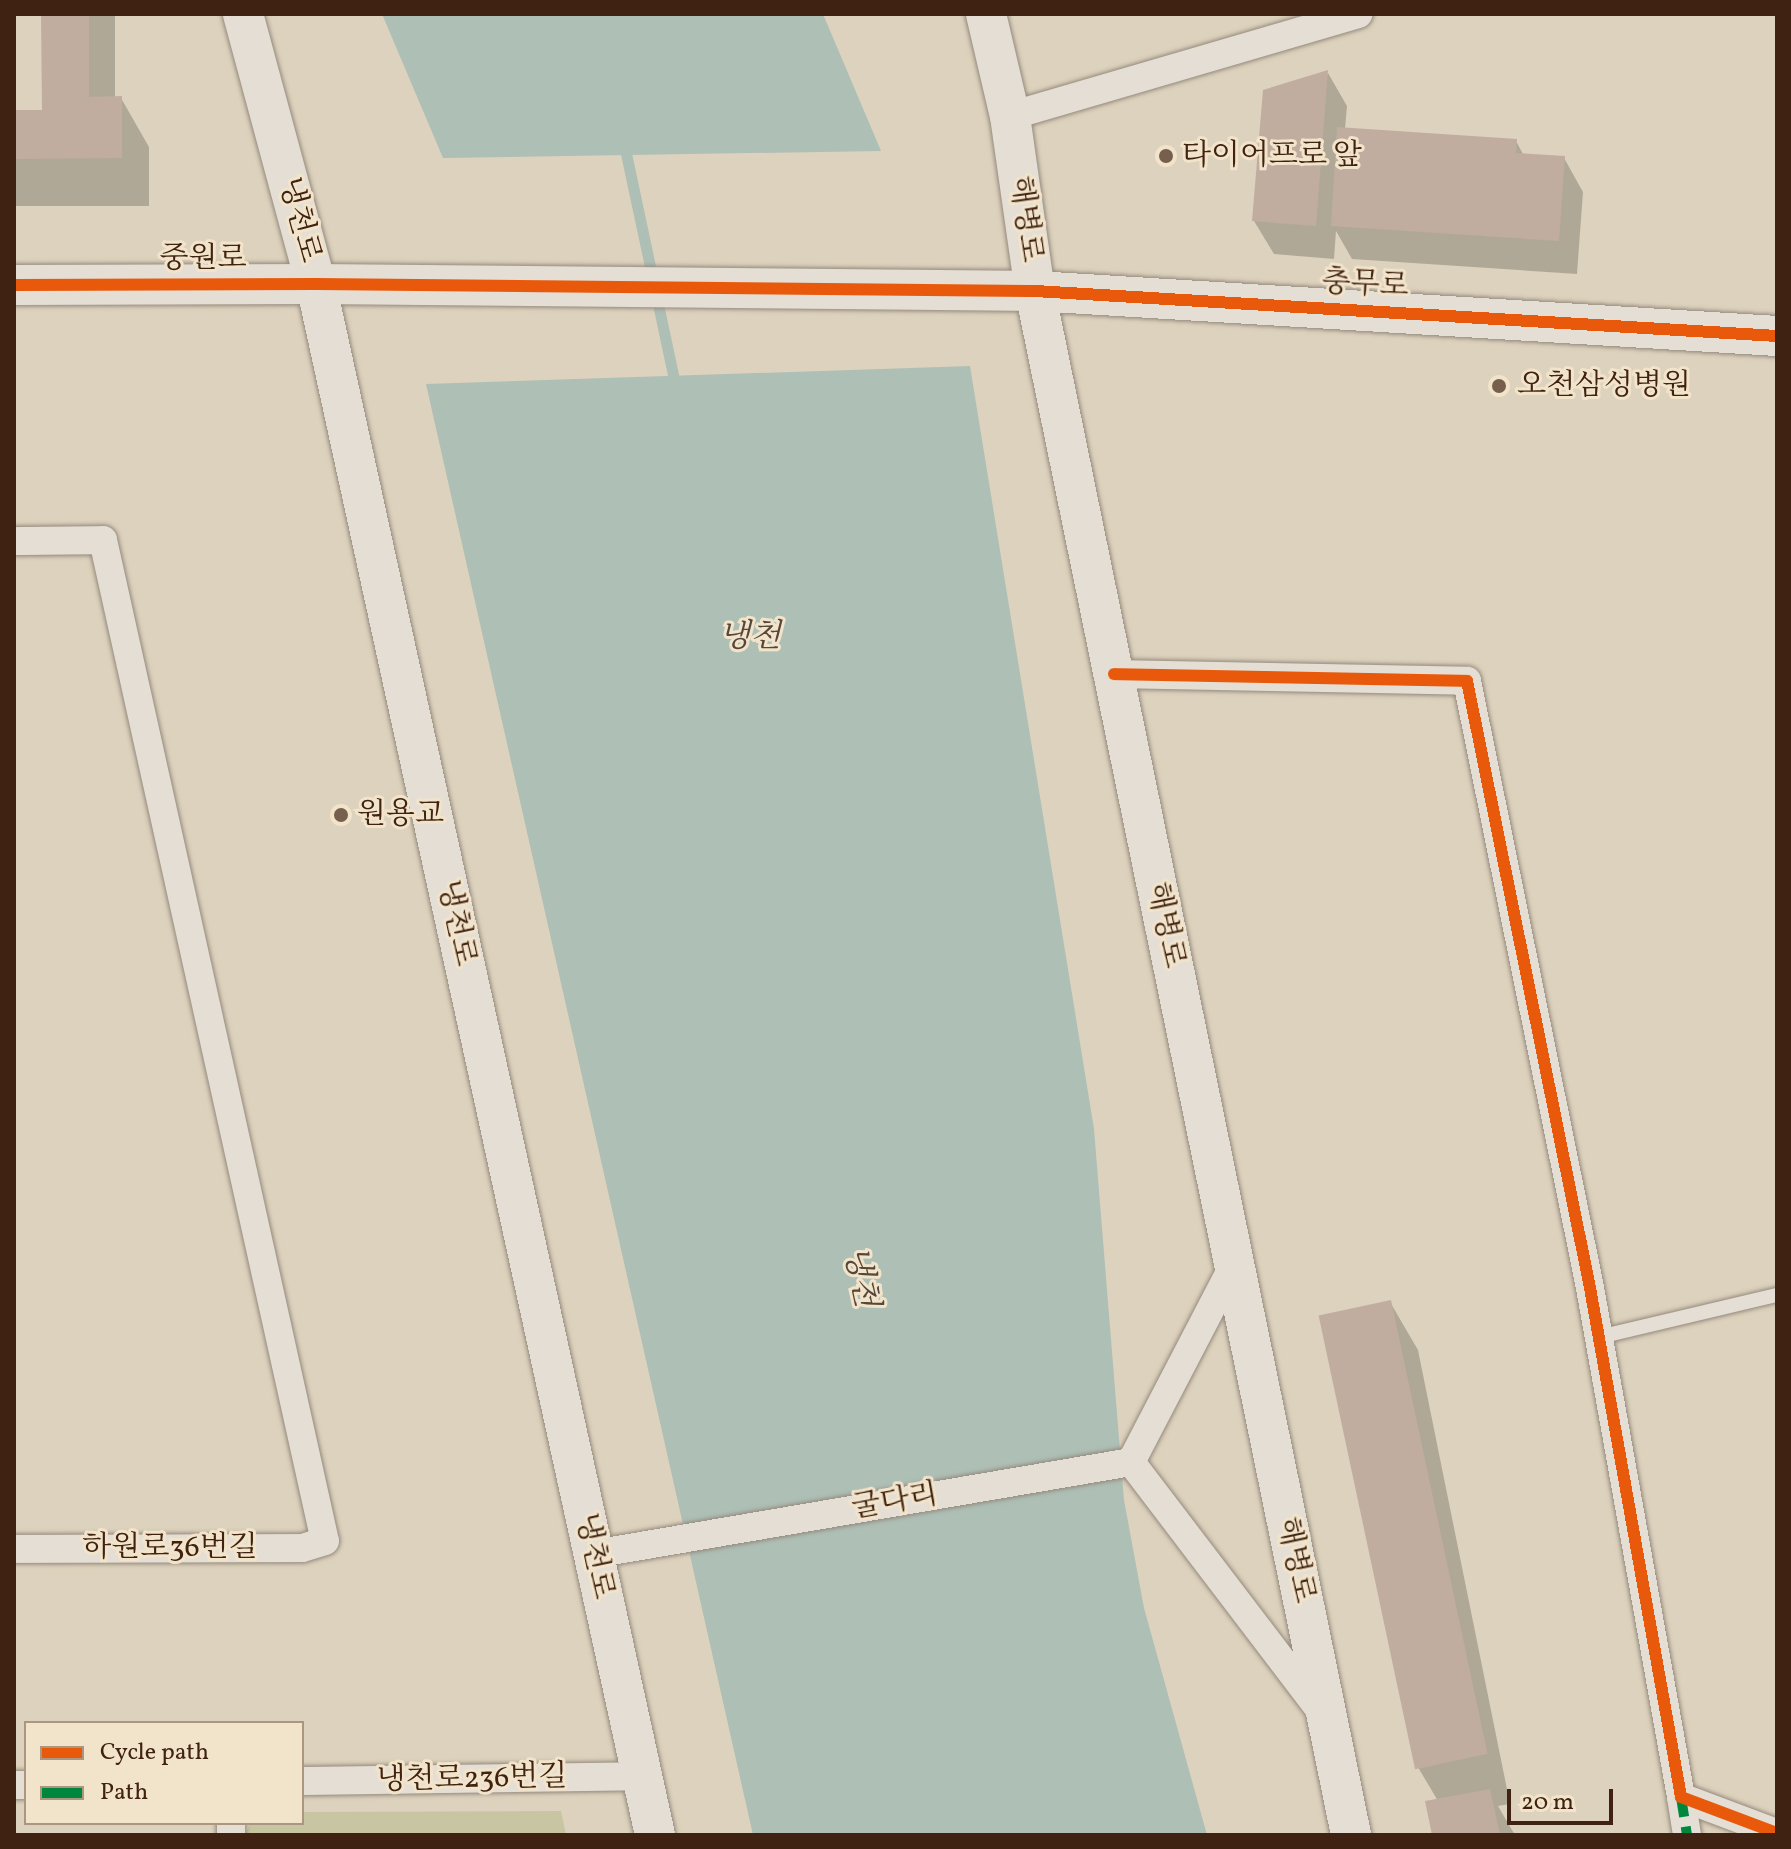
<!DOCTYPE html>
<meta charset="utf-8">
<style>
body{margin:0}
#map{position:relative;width:1791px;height:1849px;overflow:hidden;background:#ddd2bd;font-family:Vollkorn,"Noto Serif KR",serif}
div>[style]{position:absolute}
.green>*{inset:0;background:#c8c6a2}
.water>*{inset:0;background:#aebfb6}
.shadow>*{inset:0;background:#0003}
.stream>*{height:11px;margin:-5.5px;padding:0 5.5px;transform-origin:5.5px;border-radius:5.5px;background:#aebfb6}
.building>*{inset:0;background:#c0ada0;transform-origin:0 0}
.roads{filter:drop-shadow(0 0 2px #958a7d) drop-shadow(0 0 2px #958a7d)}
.lane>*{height:14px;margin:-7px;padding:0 7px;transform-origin:7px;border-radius:7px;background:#e4ded4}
.street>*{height:28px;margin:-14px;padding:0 14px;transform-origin:14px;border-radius:14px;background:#e4ded4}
.secondary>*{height:40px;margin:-20px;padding:0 20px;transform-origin:20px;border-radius:20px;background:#e4ded4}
.quiet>*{height:10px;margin-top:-5px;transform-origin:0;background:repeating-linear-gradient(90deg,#00873e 0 20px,transparent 0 30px)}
.cycleway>*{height:12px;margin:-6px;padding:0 6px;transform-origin:6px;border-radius:6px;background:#e8590c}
.dots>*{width:22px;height:22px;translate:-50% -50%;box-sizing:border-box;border:4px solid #f2e4cb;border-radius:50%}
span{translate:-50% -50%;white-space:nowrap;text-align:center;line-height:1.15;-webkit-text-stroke:6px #f2e4cb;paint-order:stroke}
.poi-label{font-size:30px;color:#3f2211}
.left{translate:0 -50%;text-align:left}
.street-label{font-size:30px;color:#3f2211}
.water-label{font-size:32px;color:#56473a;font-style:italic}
.frame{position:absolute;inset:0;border:16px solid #3f2211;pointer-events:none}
.legend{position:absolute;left:24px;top:1721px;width:280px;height:104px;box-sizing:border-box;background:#f2e4cb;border:2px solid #aa9681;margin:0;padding:10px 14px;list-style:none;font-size:24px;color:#3f2211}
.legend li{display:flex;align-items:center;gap:16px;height:40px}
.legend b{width:40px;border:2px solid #aa9681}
.scale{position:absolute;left:1507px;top:1789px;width:106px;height:36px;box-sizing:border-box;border:4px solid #3f2211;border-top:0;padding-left:10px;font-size:24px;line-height:28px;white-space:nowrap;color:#3f2211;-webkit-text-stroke:6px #f2e4cb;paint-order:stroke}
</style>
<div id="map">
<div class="green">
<i style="clip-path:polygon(561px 1811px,566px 1835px,245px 1835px,250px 1823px,302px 1823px,302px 1812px)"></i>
</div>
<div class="water">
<i style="clip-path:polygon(382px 14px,823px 14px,881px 151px,443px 158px)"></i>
<i style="clip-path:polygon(970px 366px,1094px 1129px,1124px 1500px,1144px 1608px,1207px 1835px,753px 1835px,426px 384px)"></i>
</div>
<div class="shadow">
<i style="clip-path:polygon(43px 14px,115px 14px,115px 99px,121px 98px,149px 147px,149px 206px,14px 206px,14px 112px,44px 112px)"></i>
<i style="clip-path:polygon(1328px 73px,1347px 106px,1345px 129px,1516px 141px,1524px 156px,1564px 158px,1583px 192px,1577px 274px,1352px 259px,1336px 231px,1334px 259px,1274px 254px,1254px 221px)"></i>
<i style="clip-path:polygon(1390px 1302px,1418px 1350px,1510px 1804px,1498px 1806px,1515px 1835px,1434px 1835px,1438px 1801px,1419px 1769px)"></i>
</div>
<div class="stream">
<i style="left:624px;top:144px;width:250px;rotate:78deg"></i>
</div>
<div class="building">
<i style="clip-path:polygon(41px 14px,89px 14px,89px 97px,122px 96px,122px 158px,14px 159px,14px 110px,42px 110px)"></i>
<i style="clip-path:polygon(1328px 70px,1316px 226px,1252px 221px,1263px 90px)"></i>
<i style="clip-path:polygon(1337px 127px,1517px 139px,1516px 153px,1565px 156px,1559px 241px,1331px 226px)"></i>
<i style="left:1391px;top:1300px;width:464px;height:74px;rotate:78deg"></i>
<i style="clip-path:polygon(1490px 1789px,1500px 1835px,1432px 1835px,1425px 1801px)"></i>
</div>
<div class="roads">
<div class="lane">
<i style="left:1599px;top:1337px;width:183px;rotate:-13.3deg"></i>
</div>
<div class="street">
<i style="left:1010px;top:116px;width:363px;rotate:-16.3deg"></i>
<i style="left:14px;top:541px;width:89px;rotate:-0.6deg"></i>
<i style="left:103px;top:540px;width:1025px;rotate:77.5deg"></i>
<i style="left:325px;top:1541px;width:24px;rotate:163deg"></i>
<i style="left:302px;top:1548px;width:288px;rotate:179.8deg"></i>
<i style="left:1114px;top:674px;width:353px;rotate:1.1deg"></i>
<i style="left:1467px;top:681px;width:619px;rotate:78.54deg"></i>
<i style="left:1590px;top:1288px;width:517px;rotate:79.86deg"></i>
<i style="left:1681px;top:1797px;width:103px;rotate:20.6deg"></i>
<i style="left:1131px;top:1462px;width:315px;rotate:52.7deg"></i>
<i style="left:1131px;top:1462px;width:223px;rotate:-62.5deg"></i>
<i style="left:594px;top:1554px;width:545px;rotate:-9.72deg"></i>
<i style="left:302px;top:1781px;width:340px;rotate:-0.8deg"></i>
<i style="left:14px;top:1785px;width:12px"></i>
<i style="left:1681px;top:1797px;width:38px;rotate:81deg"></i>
<i style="left:231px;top:1835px;width:12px;rotate:-90deg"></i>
</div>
<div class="secondary">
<i style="left:243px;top:14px;width:280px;rotate:74.9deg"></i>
<i style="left:316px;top:284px;width:1588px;rotate:77.67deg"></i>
<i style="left:986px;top:14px;width:105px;rotate:76.8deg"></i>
<i style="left:1010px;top:116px;width:177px;rotate:81.9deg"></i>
<i style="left:1035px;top:291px;width:1576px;rotate:78.43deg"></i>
<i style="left:14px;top:285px;width:302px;rotate:-0.2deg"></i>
<i style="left:316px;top:284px;width:719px;rotate:0.56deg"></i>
<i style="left:1035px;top:291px;width:743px;rotate:3.47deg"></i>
</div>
</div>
<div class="quiet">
<i style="left:1681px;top:1797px;width:38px;rotate:81deg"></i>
</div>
<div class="cycleway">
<i style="left:14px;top:285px;width:302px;rotate:-0.2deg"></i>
<i style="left:316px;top:284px;width:719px;rotate:0.56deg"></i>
<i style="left:1035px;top:291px;width:743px;rotate:3.47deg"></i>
<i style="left:1114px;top:674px;width:353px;rotate:1.1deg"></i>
<i style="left:1467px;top:681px;width:619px;rotate:78.54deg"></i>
<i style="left:1590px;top:1288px;width:517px;rotate:79.86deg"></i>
<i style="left:1681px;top:1797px;width:103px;rotate:20.6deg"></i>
</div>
<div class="dots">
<i style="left:1166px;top:156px;background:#76604d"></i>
<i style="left:1499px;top:386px;background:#76604d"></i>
<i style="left:341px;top:815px;background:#76604d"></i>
</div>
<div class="poi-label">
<span class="left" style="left:1182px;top:156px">타이어프로 앞</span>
<span class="left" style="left:1517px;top:386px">오천삼성병원</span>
<span class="left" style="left:357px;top:815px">원용교</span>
</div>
<div class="street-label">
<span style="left:1025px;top:219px;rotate:82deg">해병로</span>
<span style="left:299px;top:220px;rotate:75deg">냉천로</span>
<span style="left:203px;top:259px">중원로</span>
<span style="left:1365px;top:285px;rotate:3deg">충무로</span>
<span style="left:456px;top:923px;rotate:78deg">냉천로</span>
<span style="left:1165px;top:925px;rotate:78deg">해병로</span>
<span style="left:895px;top:1502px;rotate:-10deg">굴다리</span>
<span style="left:170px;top:1548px">하원로36번길</span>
<span style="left:594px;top:1556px;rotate:78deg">냉천로</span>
<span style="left:1295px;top:1560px;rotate:78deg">해병로</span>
<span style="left:472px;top:1779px;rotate:-1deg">냉천로236번길</span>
</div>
<div class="water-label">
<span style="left:750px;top:638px">냉천</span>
<span style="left:859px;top:1277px;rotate:78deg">냉천</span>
</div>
<div class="frame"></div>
<ul class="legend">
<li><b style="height:10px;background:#e8590c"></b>Cycle path</li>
<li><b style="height:10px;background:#00873e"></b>Path</li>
</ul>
<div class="scale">20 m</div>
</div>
